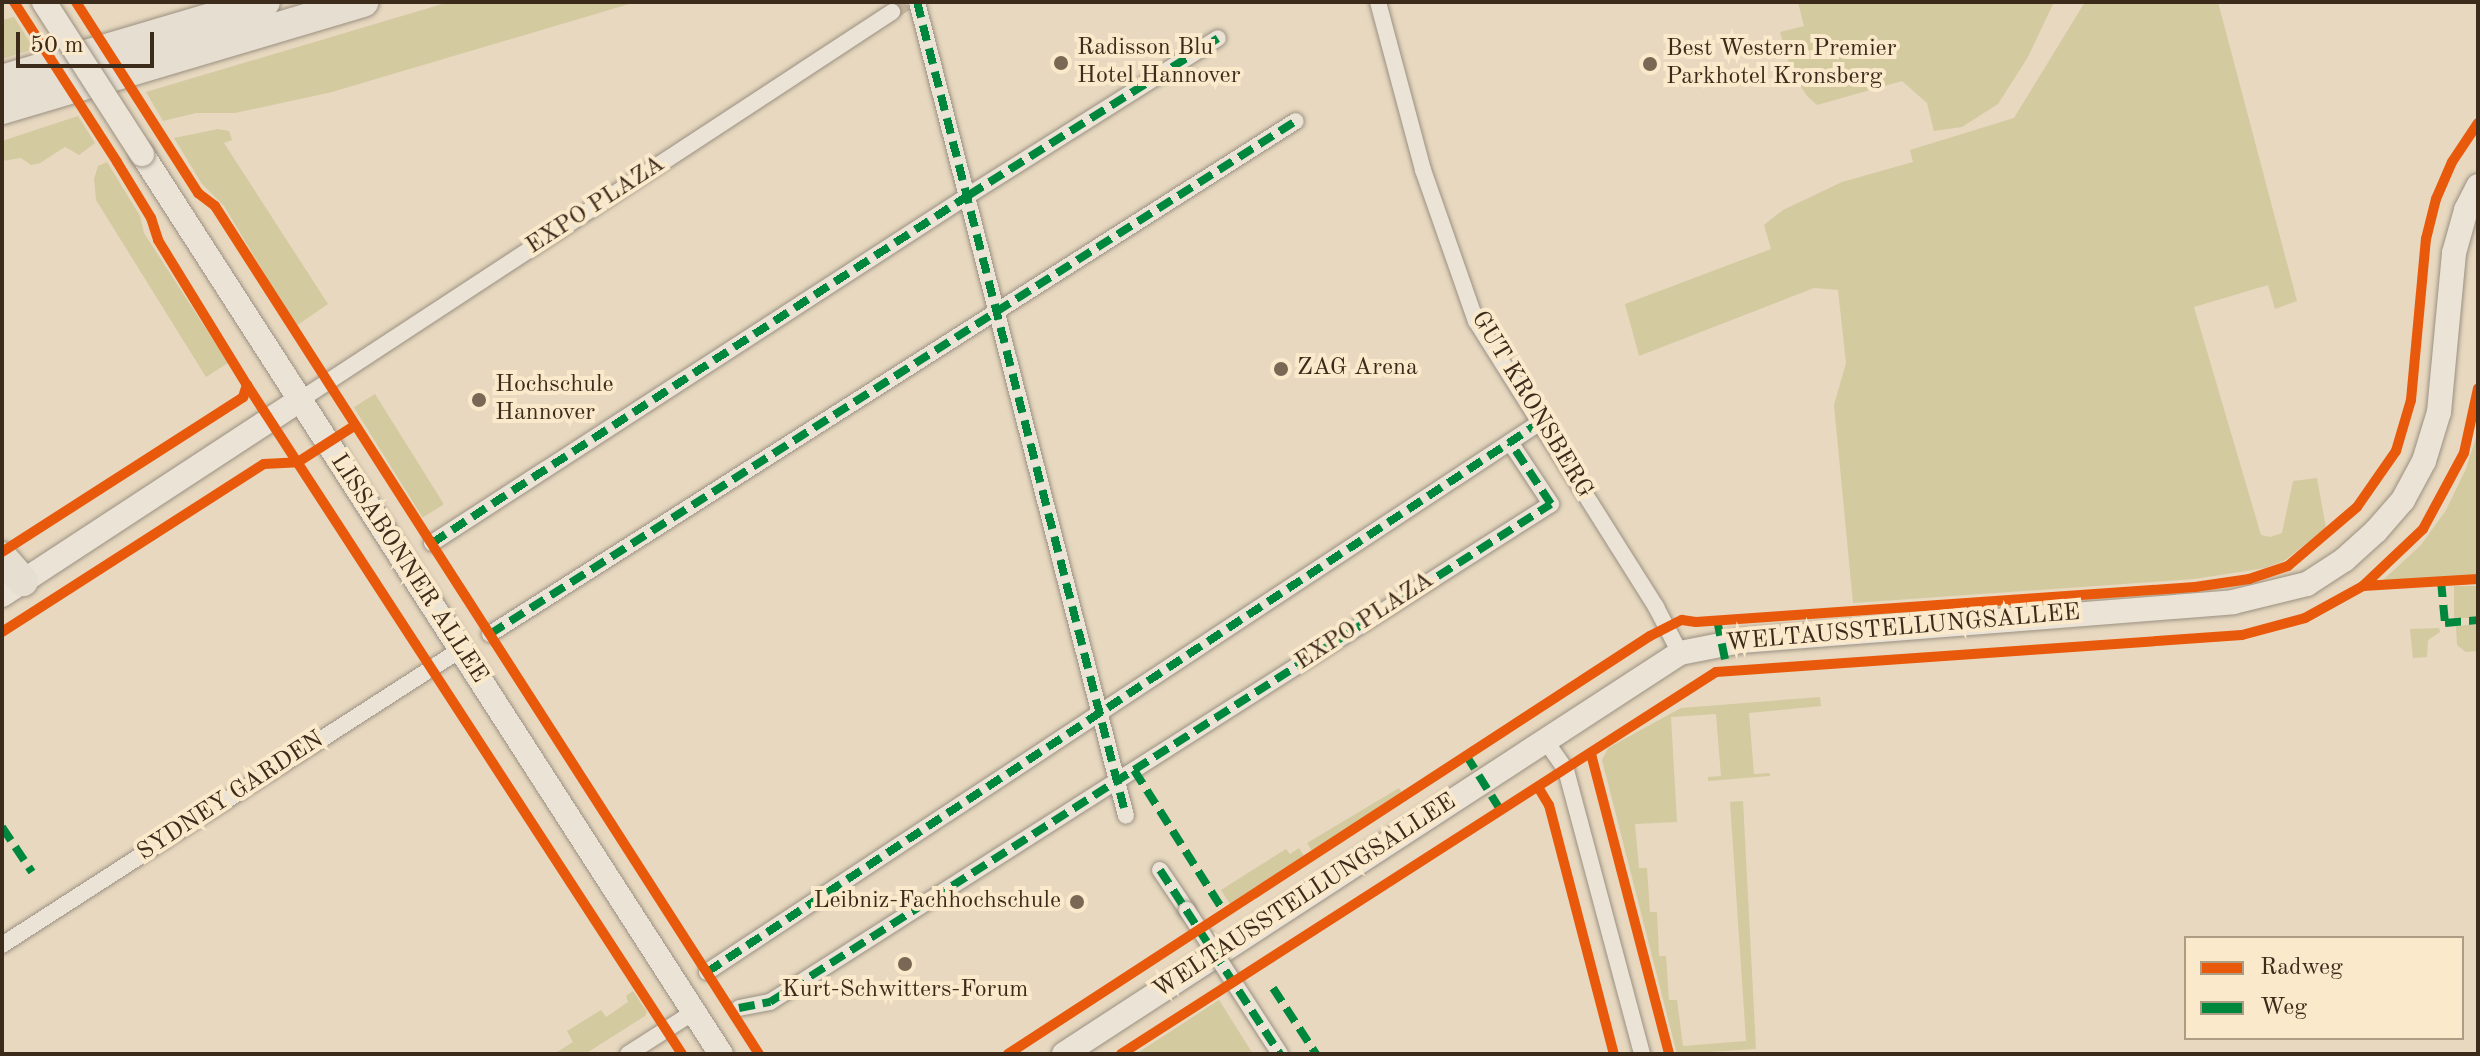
<!DOCTYPE html>
<style>
body{margin:0}
#map{position:relative;width:2480px;height:1056px;overflow:hidden;background:#e7d8bf;font-family:"Old Standard TT",serif}
div>[style]{position:absolute}
.green>*{inset:0;background:#d3caa0;transform-origin:0 0}
.street-tunnel>*{height:16px;margin-top:-8px;transform-origin:0;background:repeating-linear-gradient(90deg,#c5b59e 0 16px,transparent 0 24px)}
.roads{filter:drop-shadow(0 0 2px #9b9081) drop-shadow(0 0 2px #9b9081)}
.street>*{height:16px;margin:-8px;padding:0 8px;transform-origin:8px;border-radius:8px;background:#eae3d6}
.secondary>*{height:24px;margin:-12px;padding:0 12px;transform-origin:12px;border-radius:12px;background:#eae3d6}
.highway>*{height:30px;margin:-15px;padding:0 15px;transform-origin:15px;border-radius:15px;background:#e6ded0}
.bridges{filter:drop-shadow(0 0 2px #9b9081) drop-shadow(0 0 2px #9b9081)}
.street-bridge>*{height:16px;margin:-8px;padding:0 8px;transform-origin:8px;border-radius:8px;background:#eae3d6}
.secondary-bridge>*{height:24px;margin:-12px;padding:0 12px;transform-origin:12px;border-radius:12px;background:#eae3d6}
.quiet>*{height:8px;margin-top:-4px;transform-origin:0;background:repeating-linear-gradient(90deg,#00873e 0 16px,transparent 0 24px)}
.cycleway>*{height:10px;margin:-5px;padding:0 5px;transform-origin:5px;border-radius:5px;background:#e8590c}
.dots>*{width:22px;height:22px;translate:-50% -50%;box-sizing:border-box;border:4px solid #fae9cb;border-radius:50%}
span{translate:-50% -50%;white-space:nowrap;text-align:center;line-height:1.15;-webkit-text-stroke:8px #fae9cb;paint-order:stroke}
.poi-label{font-size:24px;color:#3c2b1b}
.left{translate:0 -50%;text-align:left}
.right{translate:-100% -50%;text-align:right}
.street-label{font-size:24px;color:#3c2b1b}
.frame{position:absolute;inset:0;border:4px solid #3c2b1b;pointer-events:none}
.legend{position:absolute;left:2184px;top:936px;width:280px;height:104px;box-sizing:border-box;background:#fae9cb;border:2px solid #ae9d85;margin:0;padding:10px 14px;list-style:none;font-size:24px;color:#3c2b1b}
.legend li{display:flex;align-items:center;gap:16px;height:40px}
.legend b{width:40px;border:2px solid #ae9d85}
.scale{position:absolute;left:16px;top:32px;width:138px;height:36px;box-sizing:border-box;border:4px solid #3c2b1b;border-top:0;padding-left:10px;font-size:24px;line-height:28px;white-space:nowrap;color:#3c2b1b;-webkit-text-stroke:6px #fae9cb;paint-order:stroke}
</style>
<div id="map">
<div class="green">
<i style="clip-path:polygon(449px 2px,636px 2px,332px 92px,235px 113px,196px 113px,163px 121px,146px 92px)"></i>
<i style="clip-path:polygon(1798px 2px,2054px 2px,2028px 57px,1998px 104px,1962px 127px,1934px 131px,1927px 103px,1902px 81px,1817px 105px,1807px 96px,1792px 73px,1780px 32px,1804px 26px)"></i>
<i style="clip-path:polygon(2085px 2px,2218px 2px,2297px 301px,2275px 309px,2268px 285px,2194px 307px,2261px 535px,2270px 537px,2282px 533px,2293px 481px,2317px 478px,2326px 528px,2284px 561px,2265px 568px,2194px 579px,1853px 603px,1834px 405px,1846px 363px,1838px 290px,1814px 288px,1639px 356px,1625px 304px,1771px 249px,1764px 225px,1783px 210px,1842px 182px,1913px 162px,1910px 150px,2014px 118px)"></i>
<i style="clip-path:polygon(14px 17px,34px 49px,2px 59px,2px 20px)"></i>
<i style="clip-path:polygon(78px 116px,95px 143px,79px 155px,65px 147px,40px 163px,31px 165px,21px 158px,2px 161px,2px 141px)"></i>
<i style="clip-path:polygon(218px 129px,229px 131px,232px 140px,224px 143px,328px 304px,296px 326px,224px 206px,202px 184px,174px 138px)"></i>
<i style="clip-path:polygon(107px 162px,140px 216px,144px 233px,228px 363px,206px 377px,96px 200px,94px 179px,98px 166px)"></i>
<i style="left:375px;top:394px;width:130px;height:25px;rotate:58deg"></i>
<i style="clip-path:polygon(2478px 431px,2478px 575px,2381px 582px,2421px 545px,2446px 510px,2466px 469px)"></i>
<i style="left:2478px;top:586px;width:32px;height:24px;rotate:90deg"></i>
<i style="clip-path:polygon(2478px 624px,2478px 651px,2466px 652px,2457px 645px,2456px 626px)"></i>
<i style="clip-path:polygon(2439px 628px,2440px 632px,2428px 640px,2427px 657px,2413px 658px,2410px 629px)"></i>
<i style="clip-path:polygon(1820px 697px,1821px 706px,1749px 713px,1754px 774px,1770px 773px,1770px 776px,1708px 781px,1708px 777px,1721px 776px,1716px 714px,1671px 717px,1677px 822px,1635px 824px,1639px 868px,1647px 868px,1650px 912px,1657px 912px,1659px 956px,1666px 956px,1669px 1000px,1677px 1000px,1683px 1046px,1746px 1041px,1730px 802px,1743px 801px,1756px 1049px,1677px 1054px,1602px 760px,1608px 748px,1681px 708px)"></i>
<i style="clip-path:polygon(1399px 788px,1402px 793px,1312px 851px,1307px 843px)"></i>
<i style="clip-path:polygon(1299px 848px,1304px 856px,1230px 904px,1221px 890px,1286px 849px,1290px 854px)"></i>
<i style="clip-path:polygon(633px 991px,647px 1012px,645px 1016px,585px 1054px,554px 1054px,573px 1042px,567px 1031px,601px 1010px,606px 1017px,628px 1002px,626px 996px)"></i>
<i style="clip-path:polygon(1219px 1000px,1253px 1054px,1136px 1054px)"></i>
</div>
<div class="street-tunnel">
<i style="left:892px;top:12px;width:18px;rotate:-34deg"></i>
</div>
<div class="roads">
<div class="street">
<i style="left:917px;top:2px;width:840px;rotate:75.6deg"></i>
<i style="left:1378px;top:2px;width:174px;rotate:75deg"></i>
<i style="left:1423px;top:170px;width:160px;rotate:70.7deg"></i>
<i style="left:1476px;top:321px;width:338px;rotate:57.8deg"></i>
<i style="left:1656px;top:607px;width:52px;rotate:62.4deg"></i>
<i style="left:300px;top:400px;width:708px;rotate:-33.24deg"></i>
<i style="left:432px;top:543px;width:640px;rotate:-32.95deg"></i>
<i style="left:969px;top:195px;width:294px;rotate:-32.2deg"></i>
<i style="left:490px;top:634px;width:955px;rotate:-32.48deg"></i>
<i style="left:1545px;top:740px;width:37px;rotate:55deg"></i>
<i style="left:1566px;top:770px;width:294px;rotate:75deg"></i>
<i style="left:1160px;top:870px;width:48px;rotate:56deg"></i>
<i style="left:2px;top:945px;width:545px;rotate:-32.79deg"></i>
<i style="left:707px;top:972px;width:997px;rotate:-33.42deg"></i>
<i style="left:739px;top:1008px;width:32px;rotate:-11deg"></i>
<i style="left:770px;top:1002px;width:926px;rotate:-32.52deg"></i>
<i style="left:1551px;top:504px;width:74px;rotate:-123.5deg"></i>
<i style="left:628px;top:1054px;width:78px;rotate:-32.5deg"></i>
</div>
<div class="secondary">
<i style="left:142px;top:154px;width:1070px;rotate:57.25deg"></i>
<i style="left:2px;top:595px;width:356px;rotate:-33.2deg"></i>
<i style="left:1064px;top:1054px;width:735px;rotate:-33.06deg"></i>
<i style="left:1680px;top:653px;width:62px;rotate:-11.1deg"></i>
<i style="left:1741px;top:641px;width:494px;rotate:-4.5deg"></i>
<i style="left:2233px;top:602px;width:76px;rotate:-13.7deg"></i>
<i style="left:2307px;top:584px;width:44px;rotate:-33deg"></i>
<i style="left:2344px;top:560px;width:43px;rotate:-42.2deg"></i>
<i style="left:2376px;top:531px;width:41px;rotate:-48.9deg"></i>
<i style="left:2403px;top:500px;width:44px;rotate:-61.7deg"></i>
<i style="left:2424px;top:461px;width:51px;rotate:-73deg"></i>
<i style="left:2439px;top:412px;width:160px;rotate:-84.6deg"></i>
<i style="left:2454px;top:253px;width:45px;rotate:-74.4deg"></i>
<i style="left:2466px;top:210px;width:27px;rotate:-63deg"></i>
</div>
<div class="highway">
<i style="left:2px;top:80px;width:274px;rotate:-16.5deg"></i>
<i style="left:2px;top:109px;width:377px;rotate:-16.5deg"></i>
<i style="left:2px;top:557px;width:32px;rotate:49deg"></i>
</div>
</div>
<div class="bridges">
<div class="street-bridge">
<i style="left:1187px;top:910px;width:171px;rotate:57.1deg"></i>
</div>
<div class="secondary-bridge">
<i style="left:44px;top:2px;width:181px;rotate:57.2deg"></i>
</div>
</div>
<div class="quiet">
<i style="left:917px;top:2px;width:840px;rotate:75.6deg"></i>
<i style="left:432px;top:543px;width:640px;rotate:-32.95deg"></i>
<i style="left:969px;top:195px;width:294px;rotate:-32.2deg"></i>
<i style="left:2441px;top:581px;width:42px;rotate:84.6deg"></i>
<i style="left:2445px;top:623px;width:33px;rotate:-5deg"></i>
<i style="left:1717px;top:620px;width:50px;rotate:78.5deg"></i>
<i style="left:490px;top:634px;width:955px;rotate:-32.48deg"></i>
<i style="left:1466px;top:755px;width:66px;rotate:58deg"></i>
<i style="left:1134px;top:770px;width:172px;rotate:57.6deg"></i>
<i style="left:2px;top:827px;width:54px;rotate:56.3deg"></i>
<i style="left:1160px;top:870px;width:220px;rotate:56.9deg"></i>
<i style="left:707px;top:972px;width:997px;rotate:-33.42deg"></i>
<i style="left:1273px;top:988px;width:79px;rotate:56.9deg"></i>
<i style="left:739px;top:1008px;width:32px;rotate:-11deg"></i>
<i style="left:770px;top:1002px;width:926px;rotate:-32.52deg"></i>
<i style="left:1551px;top:504px;width:74px;rotate:-123.5deg"></i>
</div>
<div class="cycleway">
<i style="left:14px;top:2px;width:190px;rotate:57.2deg"></i>
<i style="left:117px;top:162px;width:66px;rotate:58.7deg"></i>
<i style="left:151px;top:218px;width:23px;rotate:72deg"></i>
<i style="left:158px;top:240px;width:170px;rotate:58.5deg"></i>
<i style="left:247px;top:385px;width:798px;rotate:56.97deg"></i>
<i style="left:76px;top:2px;width:227px;rotate:57.4deg"></i>
<i style="left:198px;top:193px;width:21px;rotate:37deg"></i>
<i style="left:215px;top:206px;width:1007px;rotate:57.32deg"></i>
<i style="left:2px;top:552px;width:287px;rotate:-32.7deg"></i>
<i style="left:243px;top:397px;width:13px;rotate:-72deg"></i>
<i style="left:2363px;top:586px;width:115px;rotate:-3.5deg"></i>
<i style="left:2px;top:632px;width:311px;rotate:-32.7deg"></i>
<i style="left:264px;top:464px;width:34px;rotate:-3deg"></i>
<i style="left:298px;top:462px;width:67px;rotate:-32.7deg"></i>
<i style="left:1591px;top:754px;width:310px;rotate:75.4deg"></i>
<i style="left:1538px;top:787px;width:21px;rotate:59deg"></i>
<i style="left:1549px;top:805px;width:257px;rotate:75.4deg"></i>
<i style="left:1008px;top:1054px;width:766px;rotate:-33.07deg"></i>
<i style="left:1650px;top:636px;width:36px;rotate:-27deg"></i>
<i style="left:1682px;top:620px;width:14px;rotate:8deg"></i>
<i style="left:1696px;top:622px;width:500px;rotate:-4.01deg"></i>
<i style="left:2195px;top:587px;width:55px;rotate:-8.4deg"></i>
<i style="left:2249px;top:579px;width:41px;rotate:-18.4deg"></i>
<i style="left:2288px;top:566px;width:91px;rotate:-40.5deg"></i>
<i style="left:2357px;top:507px;width:68px;rotate:-55.1deg"></i>
<i style="left:2396px;top:451px;width:53px;rotate:-73.6deg"></i>
<i style="left:2411px;top:400px;width:162px;rotate:-84.7deg"></i>
<i style="left:2426px;top:239px;width:41px;rotate:-76deg"></i>
<i style="left:2436px;top:199px;width:40px;rotate:-66.6deg"></i>
<i style="left:2452px;top:162px;width:47px;rotate:-56.3deg"></i>
<i style="left:1121px;top:1054px;width:707px;rotate:-32.7deg"></i>
<i style="left:1716px;top:672px;width:527px;rotate:-4.02deg"></i>
<i style="left:2242px;top:635px;width:65px;rotate:-15.1deg"></i>
<i style="left:2305px;top:618px;width:66px;rotate:-28.9deg"></i>
<i style="left:2363px;top:586px;width:83px;rotate:-43.5deg"></i>
<i style="left:2423px;top:529px;width:86px;rotate:-61.7deg"></i>
<i style="left:2464px;top:453px;width:66px;rotate:-77.8deg"></i>
</div>
<div class="dots">
<i style="left:1061px;top:63px;background:#786854"></i>
<i style="left:1650px;top:64px;background:#786854"></i>
<i style="left:1281px;top:369px;background:#786854"></i>
<i style="left:479px;top:400px;background:#786854"></i>
<i style="left:1077px;top:902px;background:#786854"></i>
<i style="left:905px;top:964px;background:#786854"></i>
</div>
<div class="poi-label">
<span class="left" style="left:1077px;top:63px">Radisson Blu<br>Hotel Hannover</span>
<span class="left" style="left:1666px;top:64px">Best Western Premier<br>Parkhotel Kronsberg</span>
<span class="left" style="left:1297px;top:369px">ZAG Arena</span>
<span class="left" style="left:495px;top:400px">Hochschule<br>Hannover</span>
<span class="right" style="left:1061px;top:902px">Leibniz-Fachhochschule</span>
<span style="left:905px;top:991px">Kurt-Schwitters-Forum</span>
</div>
<div class="street-label">
<span style="left:596px;top:206px;rotate:-33deg">EXPO PLAZA</span>
<span style="left:1531px;top:405px;rotate:59deg">GUT KRONSBERG</span>
<span style="left:408px;top:569px;rotate:57deg">LISSABONNER ALLEE</span>
<span style="left:1365px;top:622px;rotate:-33deg">EXPO PLAZA</span>
<span style="left:1903px;top:629px;rotate:-5deg">WELTAUSSTELLUNGSALLEE</span>
<span style="left:231px;top:797px;rotate:-33deg">SYDNEY GARDEN</span>
<span style="left:1305px;top:897px;rotate:-33deg">WELTAUSSTELLUNGSALLEE</span>
</div>
<div class="frame"></div>
<ul class="legend">
<li><b style="height:10px;background:#e8590c"></b>Radweg</li>
<li><b style="height:10px;background:#00873e"></b>Weg</li>
</ul>
<div class="scale">50 m</div>
</div>
